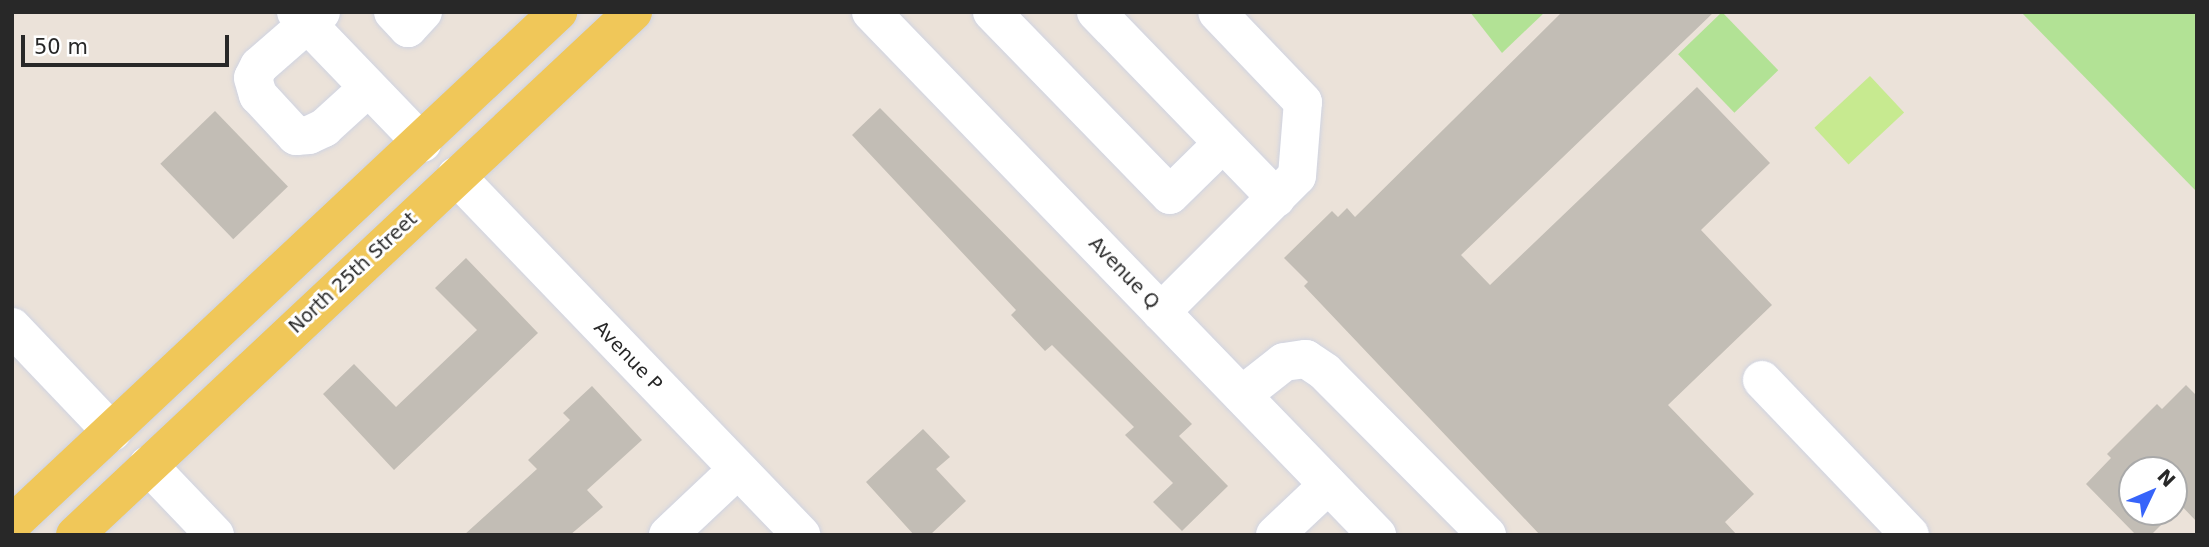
<!DOCTYPE html>
<style>
body{margin:0}
#map{position:relative;width:2209px;height:547px;overflow:hidden;background:#ebe2d9;font-family:"DejaVu Sans",sans-serif}
div>[style]{position:absolute}
.green>*{inset:0;background:#b2e295;transform-origin:0 0}
.pitch>*{inset:0;background:#c7ea90;transform-origin:0 0}
.building>*{inset:0;background:#c2bdb5;transform-origin:0 0}
.roads{filter:drop-shadow(0 0 2px #cfd3e1) drop-shadow(0 0 2px #cfd3e1)}
.minor>*{height:38px;margin:-19px;padding:0 19px;transform-origin:19px;border-radius:19px;background:#fff}
.major>*{height:38px;margin:-19px;padding:0 19px;transform-origin:19px;border-radius:19px;background:#f0c759}
span{translate:-50% -50%;white-space:nowrap;text-align:center;line-height:1.15;-webkit-text-stroke:6px #fff;paint-order:stroke}
.street-label{font-size:19px;color:#282828}
.frame{position:absolute;inset:0;border:14px solid #282828;pointer-events:none}
.north{position:absolute;left:2118px;top:456px;width:70px;height:70px;box-sizing:border-box;background:#fff;border:2px solid #a9a9a9;border-radius:50%;rotate:46deg;font-size:19px;font-weight:700;line-height:28px;text-align:center;color:#282828}
.north::after{content:'';display:block;margin:auto;width:24px;height:32px;background:#3764fa;clip-path:polygon(50% 0,100% 100%,50% 72%,0 100%)}
.scale{position:absolute;left:21px;top:35px;width:208px;height:32px;box-sizing:border-box;border:4px solid #282828;border-top:0;padding-left:9px;font-size:21px;line-height:24px;white-space:nowrap;color:#282828;-webkit-text-stroke:5px #fff;paint-order:stroke}
</style>
<div id="map">
<div class="green">
<i style="clip-path:polygon(1470px 12px,1545px 12px,1502px 53px)"></i>
<i style="left:1722px;top:12px;width:81px;height:61px;rotate:46deg"></i>
<i style="clip-path:polygon(2021px 12px,2197px 12px,2197px 192px)"></i>
</div>
<div class="pitch">
<i style="left:1870px;top:76px;width:50px;height:76px;rotate:47deg"></i>
</div>
<div class="building">
<i style="clip-path:polygon(1562px 12px,1714px 12px,1461px 255px,1490px 285px,1697px 87px,1770px 163px,1701px 230px,1772px 305px,1668px 405px,1754px 494px,1725px 522px,1737px 535px,1540px 535px,1304px 286px,1308px 282px,1284px 258px,1332px 211px,1338px 217px,1347px 208px,1355px 217px)"></i>
<i style="clip-path:polygon(880px 108px,1192px 424px,1179px 436px,1228px 486px,1182px 531px,1153px 502px,1173px 483px,1125px 435px,1134px 427px,1052px 345px,1045px 351px,1011px 315px,1016px 310px,852px 135px)"></i>
<i style="left:215px;top:111px;width:105px;height:76px;rotate:46deg"></i>
<i style="clip-path:polygon(466px 258px,538px 333px,394px 470px,323px 394px,354px 364px,396px 407px,477px 330px,435px 288px)"></i>
<i style="clip-path:polygon(2186px 385px,2197px 396px,2197px 522px,2174px 498px,2174px 470px,2132px 470px,2132px 512px,2174px 512px,2151px 535px,2136px 535px,2086px 484px,2111px 458px,2107px 454px,2157px 404px,2162px 409px)"></i>
<i style="clip-path:polygon(592px 386px,642px 440px,587px 490px,603px 507px,570px 535px,464px 535px,537px 469px,528px 460px,570px 420px,563px 413px)"></i>
<i style="clip-path:polygon(923px 429px,950px 457px,936px 469px,966px 501px,930px 535px,914px 535px,866px 482px)"></i>
</div>
<div class="roads">
<div class="minor">
<i style="left:296px;top:12px;width:182px;rotate:46.1deg"></i>
<i style="left:321px;top:12px;width:82px;rotate:138.9deg"></i>
<i style="left:259px;top:66px;width:13px;rotate:117deg"></i>
<i style="left:253px;top:78px;width:18px;rotate:74deg"></i>
<i style="left:258px;top:95px;width:56px;rotate:47.2deg"></i>
<i style="left:296px;top:136px;width:13px;rotate:-4deg"></i>
<i style="left:309px;top:135px;width:17px;rotate:-25deg"></i>
<i style="left:324px;top:128px;width:59px;rotate:-42.3deg"></i>
<i style="left:393px;top:12px;width:22px;rotate:47deg"></i>
<i style="left:408px;top:28px;width:22px;rotate:-47deg"></i>
<i style="left:871px;top:12px;width:728px;rotate:45.95deg"></i>
<i style="left:992px;top:12px;width:255px;rotate:45.8deg"></i>
<i style="left:1170px;top:195px;width:74px;rotate:-44.5deg"></i>
<i style="left:1096px;top:12px;width:259px;rotate:45.9deg"></i>
<i style="left:456px;top:176px;width:498px;rotate:46.1deg"></i>
<i style="left:1161px;top:312px;width:192px;rotate:-45deg"></i>
<i style="left:1297px;top:176px;width:74px;rotate:-85.4deg"></i>
<i style="left:1303px;top:102px;width:124px;rotate:-133.7deg"></i>
<i style="left:12px;top:327px;width:145px;rotate:46.4deg"></i>
<i style="left:1762px;top:380px;width:214px;rotate:46.3deg"></i>
<i style="left:1242px;top:395px;width:53px;rotate:-38.2deg"></i>
<i style="left:1284px;top:362px;width:22px;rotate:-8deg"></i>
<i style="left:1306px;top:359px;width:23px;rotate:34deg"></i>
<i style="left:1325px;top:372px;width:230px;rotate:45.2deg"></i>
<i style="left:148px;top:465px;width:97px;rotate:46.3deg"></i>
<i style="left:668px;top:535px;width:95px;rotate:-43.3deg"></i>
<i style="left:1275px;top:535px;width:73px;rotate:-43.3deg"></i>
</div>
<div class="major">
<i style="left:12px;top:524px;width:749px;rotate:-43.16deg"></i>
<i style="left:75px;top:535px;width:765px;rotate:-43.15deg"></i>
</div>
</div>
<div class="street-label">
<span style="left:353px;top:273px;rotate:-43deg">North 25th Street</span>
<span style="left:1124px;top:273px;rotate:46deg">Avenue Q</span>
<span style="left:628px;top:356px;rotate:46deg">Avenue P</span>
</div>
<div class="frame"></div>
<div class="north">N</div>
<div class="scale">50 m</div>
</div>
